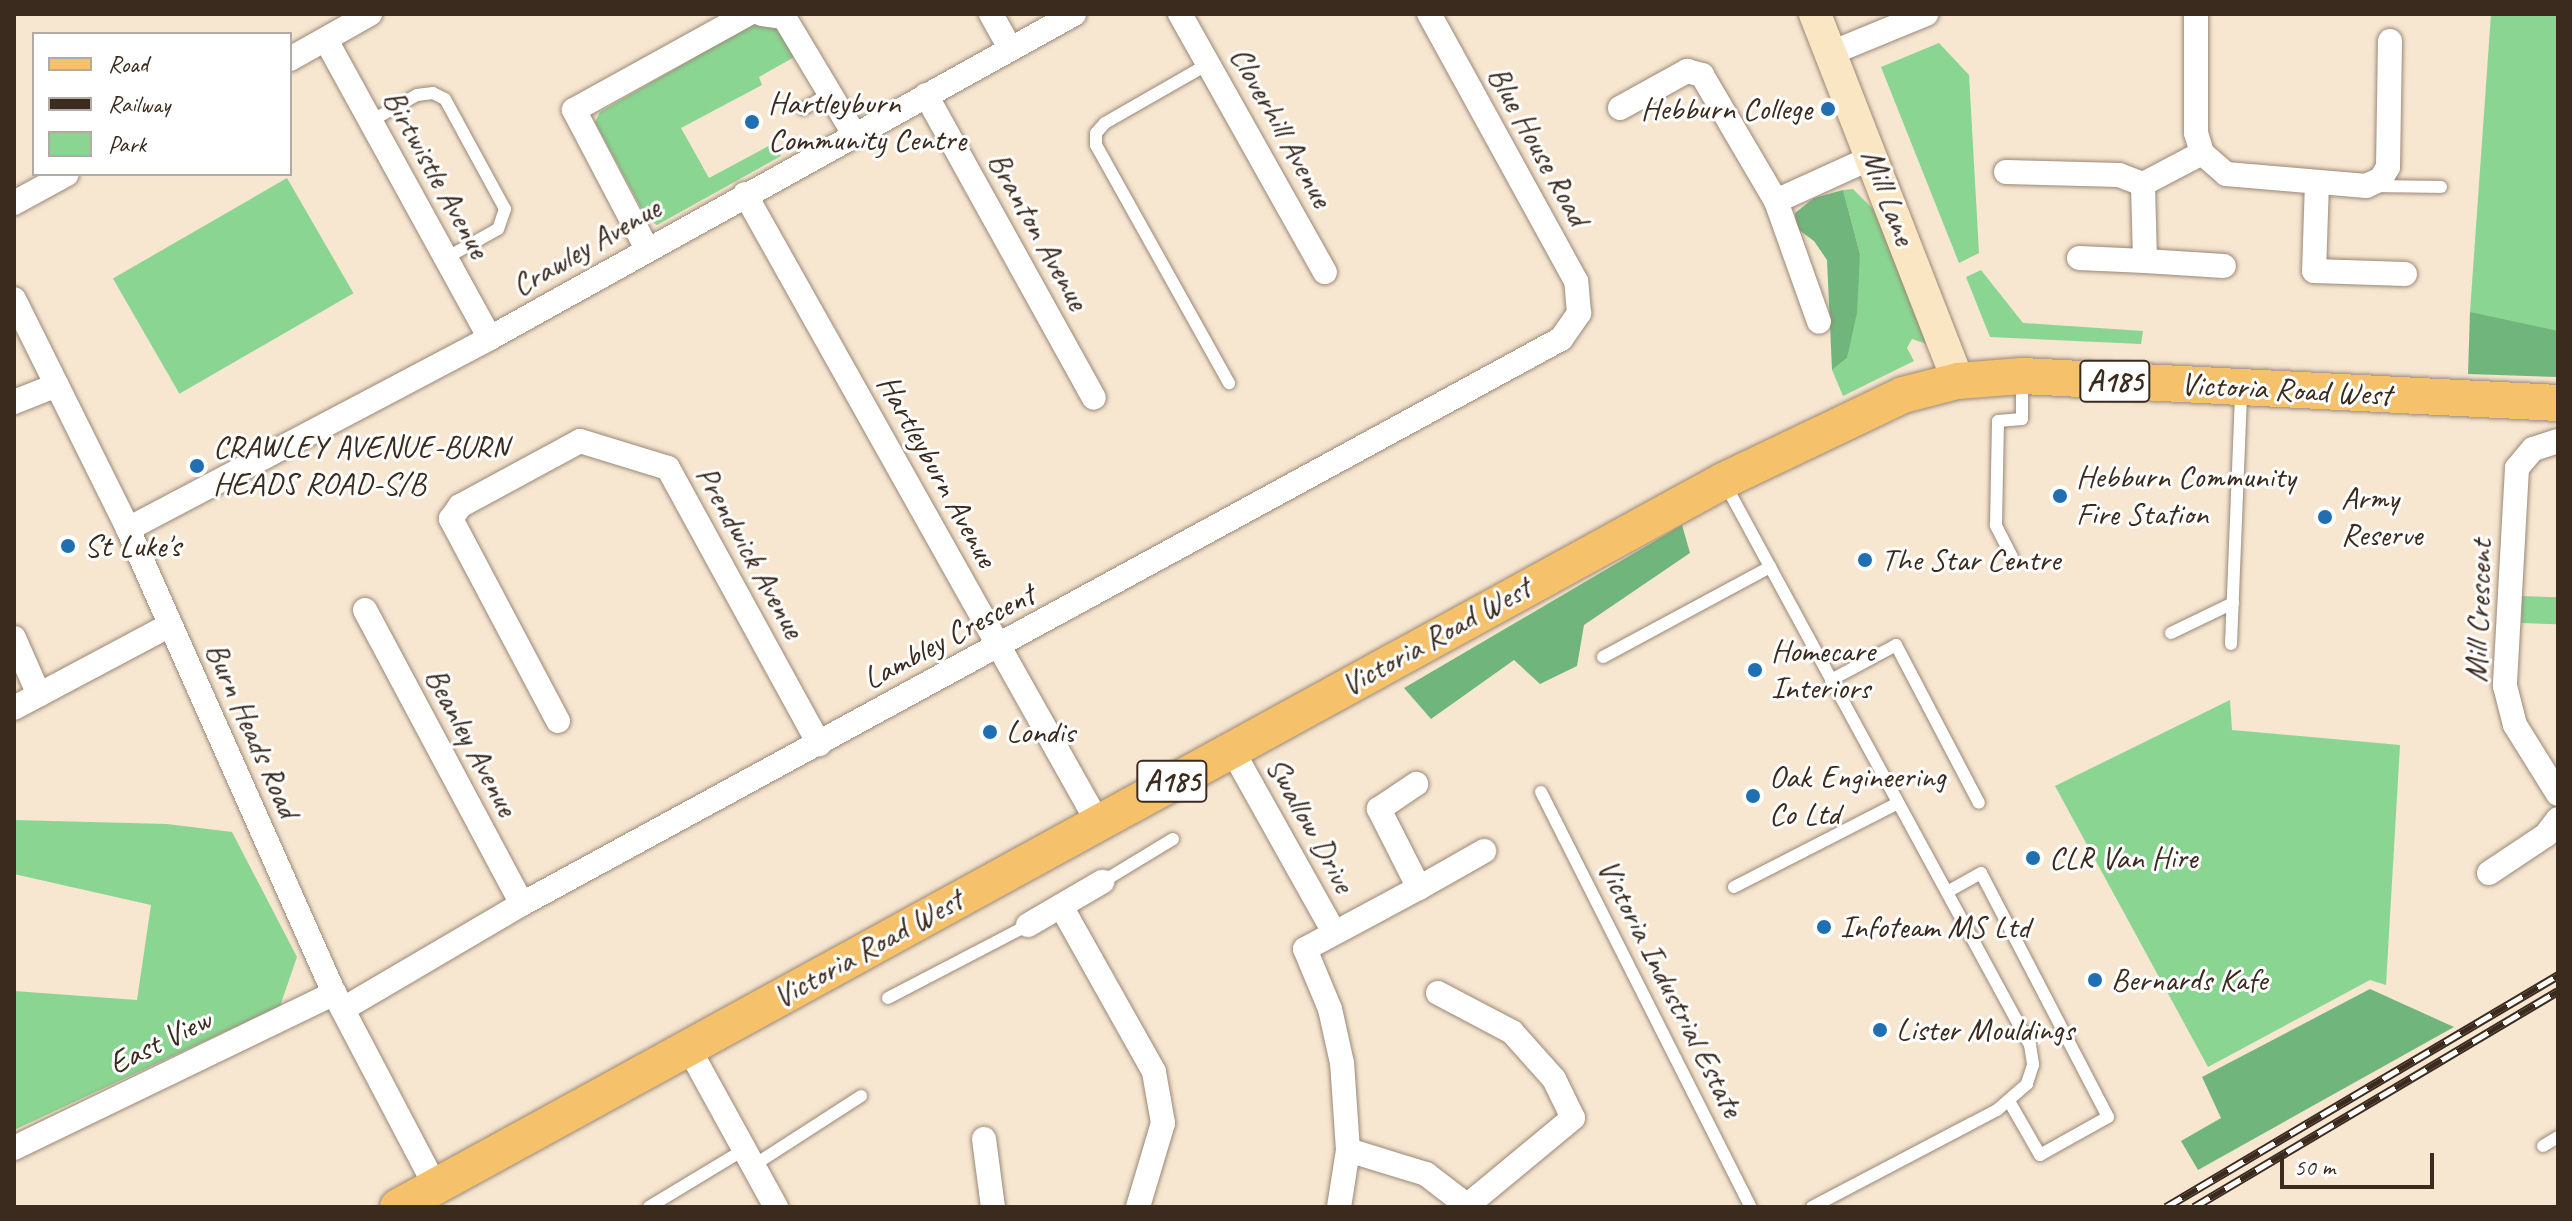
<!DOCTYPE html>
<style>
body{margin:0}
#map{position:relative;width:2572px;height:1221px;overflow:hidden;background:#f7e6d0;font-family:Caveat,sans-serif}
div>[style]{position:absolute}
.green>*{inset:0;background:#8bd592;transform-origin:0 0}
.forest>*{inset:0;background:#70b67c}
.roads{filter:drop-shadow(0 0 2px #987) drop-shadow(0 0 2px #987)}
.lane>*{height:12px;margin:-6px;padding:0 6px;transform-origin:6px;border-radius:6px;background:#fff}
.street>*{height:24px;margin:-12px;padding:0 12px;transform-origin:12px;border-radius:12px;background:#fff}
.secondary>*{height:32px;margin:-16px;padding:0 16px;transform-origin:16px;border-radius:16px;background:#fbe6c4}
.primary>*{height:36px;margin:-18px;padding:0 18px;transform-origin:18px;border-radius:18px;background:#f5c16b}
.rail>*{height:9px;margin-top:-4.5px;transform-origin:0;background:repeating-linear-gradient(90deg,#fff 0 18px,#3b2a1e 0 36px);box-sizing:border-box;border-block:2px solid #3b2a1e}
.dots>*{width:22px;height:22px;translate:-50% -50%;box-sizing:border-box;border:4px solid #fff;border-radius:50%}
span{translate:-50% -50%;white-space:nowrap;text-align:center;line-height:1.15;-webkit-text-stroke:6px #fff;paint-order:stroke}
.shield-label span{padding:2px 6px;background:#fff;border:2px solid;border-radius:6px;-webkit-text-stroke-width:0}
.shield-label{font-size:30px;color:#3b2a1e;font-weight:700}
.poi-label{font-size:32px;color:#3b2a1e}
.left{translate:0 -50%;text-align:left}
.right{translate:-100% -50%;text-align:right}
.street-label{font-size:32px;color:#3b2a1e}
.frame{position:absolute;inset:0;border:16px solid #3b2a1e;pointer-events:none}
.legend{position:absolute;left:32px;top:32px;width:260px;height:144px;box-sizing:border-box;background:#fff;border:2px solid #b1aaa5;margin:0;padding:10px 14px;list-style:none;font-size:24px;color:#3b2a1e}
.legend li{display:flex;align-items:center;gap:16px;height:40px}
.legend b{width:40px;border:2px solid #b1aaa5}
.scale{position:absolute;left:2280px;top:1153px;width:154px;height:36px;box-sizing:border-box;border:4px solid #3b2a1e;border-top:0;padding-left:10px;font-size:24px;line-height:28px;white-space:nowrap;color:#3b2a1e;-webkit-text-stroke:6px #fff;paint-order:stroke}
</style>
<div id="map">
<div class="green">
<i style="clip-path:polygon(2491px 14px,2558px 14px,2558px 340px,2470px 312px)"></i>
<i style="clip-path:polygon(753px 24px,777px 25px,796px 56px,759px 77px,762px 85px,681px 128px,709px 178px,774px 143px,781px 156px,657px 225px,647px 219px,595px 122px,600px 112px)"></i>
<i style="clip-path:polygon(1939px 43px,1969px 75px,1979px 253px,1959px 263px,1881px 67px)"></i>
<i style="left:287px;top:178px;width:133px;height:201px;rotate:60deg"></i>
<i style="clip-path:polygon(1853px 189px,1874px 210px,1927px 344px,1912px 339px,1907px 348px,1914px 361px,1843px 396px,1832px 370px,1847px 358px,1860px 254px,1843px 190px)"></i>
<i style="clip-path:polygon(1981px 270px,2023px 323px,2143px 331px,2141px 344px,1990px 337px,1966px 277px)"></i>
<i style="left:2522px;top:596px;width:36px;height:27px;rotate:2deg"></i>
<i style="clip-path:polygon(2230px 700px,2232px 730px,2400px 745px,2386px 985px,2370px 980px,2208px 1067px,2055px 786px)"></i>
<i style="clip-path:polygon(14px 820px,167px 824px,232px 832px,297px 957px,280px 1006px,14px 1130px,14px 991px,137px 1000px,151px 905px,14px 874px)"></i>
</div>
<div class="forest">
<i style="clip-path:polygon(1843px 190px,1860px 254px,1857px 313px,1847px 358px,1832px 370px,1827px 260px,1814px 241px,1796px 228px,1795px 213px,1814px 198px)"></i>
<i style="clip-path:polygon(2470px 312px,2558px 331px,2558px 377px,2468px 374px)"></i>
<i style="clip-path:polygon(1682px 525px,1690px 553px,1584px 625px,1577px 666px,1540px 684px,1514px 660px,1431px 719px,1404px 688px)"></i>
<i style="clip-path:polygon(2370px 989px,2454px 1027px,2198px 1170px,2181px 1141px,2221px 1118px,2202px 1077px)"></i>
</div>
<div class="roads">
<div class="lane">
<i style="left:1208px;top:64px;width:119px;rotate:150.2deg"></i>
<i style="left:1105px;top:123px;width:13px;rotate:132deg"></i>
<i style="left:1096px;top:133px;width:12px;rotate:90deg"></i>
<i style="left:1096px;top:145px;width:273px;rotate:60.8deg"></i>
<i style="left:803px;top:109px;width:30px;rotate:-30deg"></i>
<i style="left:371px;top:121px;width:53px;rotate:-29.5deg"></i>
<i style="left:417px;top:95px;width:16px;rotate:-7deg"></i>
<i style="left:433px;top:93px;width:13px;rotate:27deg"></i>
<i style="left:445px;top:99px;width:125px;rotate:61.4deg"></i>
<i style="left:505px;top:209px;width:21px;rotate:109deg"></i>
<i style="left:498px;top:229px;width:60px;rotate:150.9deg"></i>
<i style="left:2377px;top:186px;width:64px;rotate:0.9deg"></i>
<i style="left:1725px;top:484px;width:639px;rotate:61.47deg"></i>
<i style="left:2030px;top:1045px;width:20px;rotate:81deg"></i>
<i style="left:2033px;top:1065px;width:20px;rotate:108deg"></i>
<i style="left:2027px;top:1084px;width:40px;rotate:139deg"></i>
<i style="left:1997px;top:1110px;width:209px;rotate:152.3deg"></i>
<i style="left:2012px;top:557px;width:36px;rotate:-117deg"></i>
<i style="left:1996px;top:525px;width:104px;rotate:-88.9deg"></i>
<i style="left:1998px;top:421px;width:24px;rotate:-5deg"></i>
<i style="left:2022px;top:419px;width:39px;rotate:-90deg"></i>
<i style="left:2171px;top:633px;width:69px;rotate:-25.8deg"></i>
<i style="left:2231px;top:644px;width:253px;rotate:-87.7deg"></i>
<i style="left:1603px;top:657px;width:190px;rotate:-28.3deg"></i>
<i style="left:1831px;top:680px;width:74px;rotate:-28.3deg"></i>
<i style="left:1896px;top:645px;width:178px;rotate:62.3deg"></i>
<i style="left:1541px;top:792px;width:465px;rotate:63.2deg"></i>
<i style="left:1102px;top:882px;width:83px;rotate:-31.2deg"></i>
<i style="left:1734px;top:887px;width:184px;rotate:-27.1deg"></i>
<i style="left:1947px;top:892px;width:39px;rotate:-29deg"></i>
<i style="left:1981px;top:873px;width:275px;rotate:62.5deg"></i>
<i style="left:2108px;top:1117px;width:78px;rotate:150.8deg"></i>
<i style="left:2040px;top:1155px;width:62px;rotate:-119.9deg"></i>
<i style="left:888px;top:998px;width:158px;rotate:-27.5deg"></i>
<i style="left:2543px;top:1146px;width:17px;rotate:-31deg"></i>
<i style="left:751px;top:1167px;width:131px;rotate:-32.8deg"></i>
<i style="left:649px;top:1207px;width:109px;rotate:-31.1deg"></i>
</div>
<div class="street">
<i style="left:762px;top:14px;width:22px;rotate:8deg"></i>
<i style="left:784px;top:17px;width:136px;rotate:59.1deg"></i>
<i style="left:991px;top:14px;width:39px;rotate:61deg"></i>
<i style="left:1180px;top:14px;width:296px;rotate:60.7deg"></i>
<i style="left:2196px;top:14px;width:119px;rotate:90deg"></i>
<i style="left:2196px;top:133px;width:21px;rotate:73deg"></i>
<i style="left:2202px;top:153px;width:32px;rotate:41deg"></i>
<i style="left:2226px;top:174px;width:141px;rotate:4.9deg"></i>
<i style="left:2366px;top:186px;width:17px;rotate:-25deg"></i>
<i style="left:2381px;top:179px;width:14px;rotate:-60deg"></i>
<i style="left:2388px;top:167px;width:126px;rotate:-89.1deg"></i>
<i style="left:326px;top:40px;width:340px;rotate:61.2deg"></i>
<i style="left:1831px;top:53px;width:103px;rotate:-22.3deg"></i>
<i style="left:290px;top:59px;width:92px;rotate:-29.4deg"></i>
<i style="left:926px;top:95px;width:346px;rotate:61deg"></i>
<i style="left:1620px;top:108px;width:77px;rotate:-28.9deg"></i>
<i style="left:1687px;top:71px;width:16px;rotate:15deg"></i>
<i style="left:1702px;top:75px;width:146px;rotate:59.6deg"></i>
<i style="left:1776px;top:201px;width:128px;rotate:70.4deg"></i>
<i style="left:2006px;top:172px;width:113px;rotate:1.5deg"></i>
<i style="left:2119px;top:175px;width:26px;rotate:21deg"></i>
<i style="left:2143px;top:184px;width:67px;rotate:-27.7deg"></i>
<i style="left:2317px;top:182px;width:89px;rotate:91.9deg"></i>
<i style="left:2314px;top:271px;width:91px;rotate:1.9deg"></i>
<i style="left:745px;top:194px;width:719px;rotate:60.69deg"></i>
<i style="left:1776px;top:201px;width:107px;rotate:-24.4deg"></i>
<i style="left:14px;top:203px;width:60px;rotate:-28.7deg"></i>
<i style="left:647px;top:249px;width:157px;rotate:-117.7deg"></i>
<i style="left:574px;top:110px;width:199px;rotate:-28.9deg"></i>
<i style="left:2079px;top:258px;width:66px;rotate:2.6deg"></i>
<i style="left:2145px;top:261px;width:77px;rotate:-91.5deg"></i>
<i style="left:2145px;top:261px;width:79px;rotate:3.6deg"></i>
<i style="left:14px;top:299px;width:257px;rotate:63.6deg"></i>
<i style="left:128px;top:529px;width:508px;rotate:66.06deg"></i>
<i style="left:334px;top:993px;width:217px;rotate:62.3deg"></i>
<i style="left:14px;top:402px;width:46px;rotate:-21.6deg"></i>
<i style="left:2558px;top:441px;width:26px;rotate:162deg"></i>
<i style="left:2533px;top:449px;width:25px;rotate:130deg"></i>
<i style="left:2517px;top:468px;width:218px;rotate:93.2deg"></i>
<i style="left:2505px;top:686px;width:40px;rotate:75.6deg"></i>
<i style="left:2515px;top:725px;width:81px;rotate:58.1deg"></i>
<i style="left:128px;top:529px;width:409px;rotate:-27.8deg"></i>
<i style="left:490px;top:338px;width:668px;rotate:-29.02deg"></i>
<i style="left:365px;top:610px;width:333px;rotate:61.9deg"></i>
<i style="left:14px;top:638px;width:62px;rotate:66.3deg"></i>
<i style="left:14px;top:708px;width:177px;rotate:-28deg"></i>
<i style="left:558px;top:721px;width:229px;rotate:-117.9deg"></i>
<i style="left:451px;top:519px;width:16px;rotate:-55deg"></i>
<i style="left:460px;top:506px;width:136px;rotate:-28.4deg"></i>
<i style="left:580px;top:441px;width:92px;rotate:17.1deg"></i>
<i style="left:668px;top:468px;width:315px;rotate:61.3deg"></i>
<i style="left:1231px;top:748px;width:211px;rotate:60.8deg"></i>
<i style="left:2489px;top:873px;width:69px;rotate:-33.7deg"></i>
<i style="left:2546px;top:835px;width:20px;rotate:-53deg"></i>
<i style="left:1419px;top:888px;width:75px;rotate:-29.6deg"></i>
<i style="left:1061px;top:906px;width:190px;rotate:60.7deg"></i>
<i style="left:1154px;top:1072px;width:52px;rotate:80deg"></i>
<i style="left:1163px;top:1123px;width:88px;rotate:106.6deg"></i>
<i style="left:1028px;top:925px;width:86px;rotate:-30.2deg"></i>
<i style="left:1438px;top:993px;width:84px;rotate:27.8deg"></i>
<i style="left:1512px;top:1032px;width:63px;rotate:48.2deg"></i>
<i style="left:1554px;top:1079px;width:43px;rotate:64deg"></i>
<i style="left:1573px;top:1118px;width:136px;rotate:140.4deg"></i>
<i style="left:343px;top:1009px;width:208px;rotate:-30.4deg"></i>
<i style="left:522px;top:904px;width:1183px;rotate:-28.54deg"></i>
<i style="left:1561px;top:339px;width:32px;rotate:-55deg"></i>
<i style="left:1579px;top:313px;width:32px;rotate:-95deg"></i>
<i style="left:1576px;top:281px;width:305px;rotate:-118.8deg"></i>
<i style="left:688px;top:1047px;width:183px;rotate:61.2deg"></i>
<i style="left:984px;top:1139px;width:69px;rotate:82.5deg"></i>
<i style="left:14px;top:1148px;width:356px;rotate:-25.8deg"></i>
<i style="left:1348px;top:1150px;width:82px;rotate:17.1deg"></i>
<i style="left:1426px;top:1174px;width:54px;rotate:37.5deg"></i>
<i style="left:1339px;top:1207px;width:58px;rotate:-81deg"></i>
<i style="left:1348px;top:1150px;width:87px;rotate:-93.9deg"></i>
<i style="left:1342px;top:1063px;width:55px;rotate:-102.5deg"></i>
<i style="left:1330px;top:1009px;width:65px;rotate:-112.6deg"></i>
<i style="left:1305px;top:949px;width:129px;rotate:-28.2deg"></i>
<i style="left:1419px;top:888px;width:89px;rotate:-116.9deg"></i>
<i style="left:1379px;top:809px;width:45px;rotate:-34deg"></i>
</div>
<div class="secondary">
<i style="left:1815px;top:14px;width:394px;rotate:68.7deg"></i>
</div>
<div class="primary">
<i style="left:398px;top:1207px;width:1511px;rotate:-28.72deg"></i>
<i style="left:1723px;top:481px;width:199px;rotate:-25.5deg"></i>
<i style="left:1903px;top:395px;width:57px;rotate:-14.3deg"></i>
<i style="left:1958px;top:381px;width:64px;rotate:-4.5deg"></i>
<i style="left:2022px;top:376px;width:537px;rotate:2.88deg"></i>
</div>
</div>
<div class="rail">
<i style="left:2166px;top:1207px;width:456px;rotate:-30.6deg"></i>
<i style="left:2194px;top:1207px;width:423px;rotate:-30.7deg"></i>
</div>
<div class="dots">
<i style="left:1828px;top:109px;background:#1f6fb2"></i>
<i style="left:752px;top:122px;background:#1f6fb2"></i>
<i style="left:197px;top:466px;background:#1f6fb2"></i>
<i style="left:2060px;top:496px;background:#1f6fb2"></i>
<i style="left:2325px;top:517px;background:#1f6fb2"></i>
<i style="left:68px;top:546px;background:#1f6fb2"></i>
<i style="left:1865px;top:560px;background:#1f6fb2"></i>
<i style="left:1755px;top:670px;background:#1f6fb2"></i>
<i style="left:990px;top:732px;background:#1f6fb2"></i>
<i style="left:1753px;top:796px;background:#1f6fb2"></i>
<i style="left:2033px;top:858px;background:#1f6fb2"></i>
<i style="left:1824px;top:927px;background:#1f6fb2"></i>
<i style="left:2095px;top:980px;background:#1f6fb2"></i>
<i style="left:1880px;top:1030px;background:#1f6fb2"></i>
</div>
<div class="shield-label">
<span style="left:2115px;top:381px">A185</span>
<span style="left:1172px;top:781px">A185</span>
</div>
<div class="poi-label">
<span class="left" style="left:768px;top:122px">Hartleyburn<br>Community Centre</span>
<span class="right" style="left:1812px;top:109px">Hebburn College</span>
<span class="left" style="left:213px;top:466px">CRAWLEY AVENUE-BURN<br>HEADS ROAD-S/B</span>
<span class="left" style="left:2076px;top:496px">Hebburn Community<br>Fire Station</span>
<span class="left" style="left:2341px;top:517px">Army<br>Reserve</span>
<span class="left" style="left:84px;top:546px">St Luke's</span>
<span class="left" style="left:1881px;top:560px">The Star Centre</span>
<span class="left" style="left:1771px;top:670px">Homecare<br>Interiors</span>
<span class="left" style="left:1006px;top:732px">Londis</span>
<span class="left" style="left:1769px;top:796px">Oak Engineering<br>Co Ltd</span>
<span class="left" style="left:2049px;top:858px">CLR Van Hire</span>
<span class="left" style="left:1840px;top:927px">Infoteam MS Ltd</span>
<span class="left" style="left:2111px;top:980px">Bernards Kafe</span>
<span class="left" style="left:1896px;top:1030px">Lister Mouldings</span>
</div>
<div class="street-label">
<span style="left:1281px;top:127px;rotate:61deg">Cloverhill Avenue</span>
<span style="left:1538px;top:146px;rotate:61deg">Blue House Road</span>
<span style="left:436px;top:174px;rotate:61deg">Birtwistle Avenue</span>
<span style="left:1888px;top:197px;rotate:69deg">Mill Lane</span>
<span style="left:1038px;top:231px;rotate:61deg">Branton Avenue</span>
<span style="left:586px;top:247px;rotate:-30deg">Crawley Avenue</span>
<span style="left:2286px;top:390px;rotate:3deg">Victoria Road West</span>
<span style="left:937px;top:471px;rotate:61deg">Hartleyburn Avenue</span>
<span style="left:750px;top:552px;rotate:61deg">Prendwick Avenue</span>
<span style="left:2479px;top:611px;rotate:-88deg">Mill Crescent</span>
<span style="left:949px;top:637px;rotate:-28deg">Lambley Crescent</span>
<span style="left:1436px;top:637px;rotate:-29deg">Victoria Road West</span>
<span style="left:252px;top:730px;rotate:66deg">Burn Heads Road</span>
<span style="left:471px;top:742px;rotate:62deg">Beanley Avenue</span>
<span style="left:1310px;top:825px;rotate:61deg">Swallow Drive</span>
<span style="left:868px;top:949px;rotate:-29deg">Victoria Road West</span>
<span style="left:1670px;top:988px;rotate:63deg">Victoria Industrial Estate</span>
<span style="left:160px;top:1042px;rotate:-26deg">East View</span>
</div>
<div class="frame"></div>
<ul class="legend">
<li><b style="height:10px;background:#f5c16b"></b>Road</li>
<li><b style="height:10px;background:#3b2a1e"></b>Railway</li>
<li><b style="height:22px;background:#8bd592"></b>Park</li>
</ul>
<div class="scale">50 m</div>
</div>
